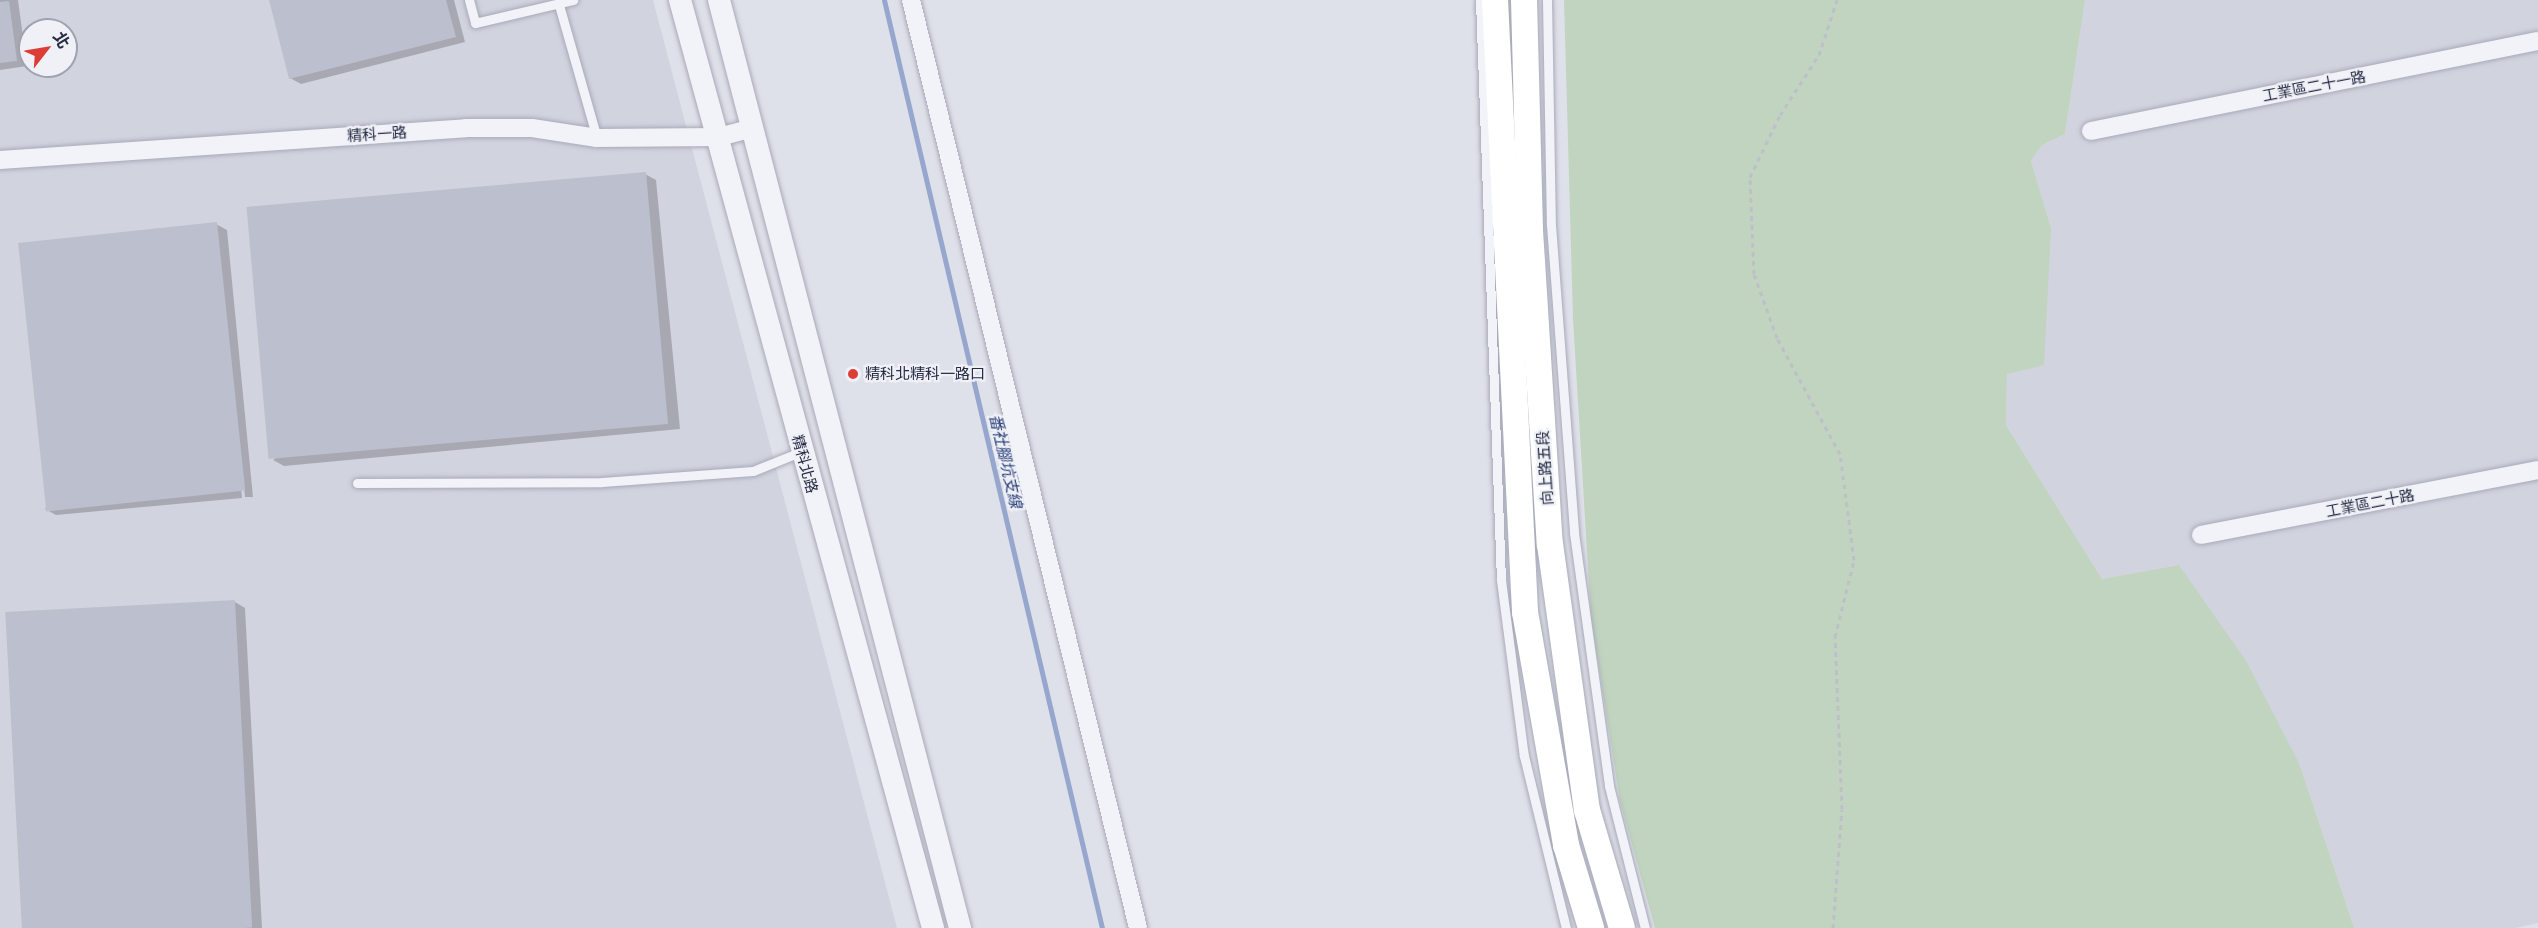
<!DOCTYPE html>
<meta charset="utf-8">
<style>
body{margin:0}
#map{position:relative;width:2538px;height:928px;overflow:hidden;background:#dfe1ea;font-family:"Golos Text","Noto Sans TC",sans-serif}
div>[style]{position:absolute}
.built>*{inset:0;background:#d1d3df}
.green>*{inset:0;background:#c0d4bf}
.shadow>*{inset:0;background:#0003}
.stream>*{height:5px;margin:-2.5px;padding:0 2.5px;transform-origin:2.5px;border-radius:2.5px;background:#96a6cd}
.building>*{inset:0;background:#bcbfcd;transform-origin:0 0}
.path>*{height:3px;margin-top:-1.5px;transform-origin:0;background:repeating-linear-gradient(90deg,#bdbfc9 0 4.5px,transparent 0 9px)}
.roads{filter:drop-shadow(0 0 2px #a8aab8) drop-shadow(0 0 2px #a8aab8)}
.service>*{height:9px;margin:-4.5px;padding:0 4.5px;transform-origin:4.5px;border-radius:4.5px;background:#f2f3f8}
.minor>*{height:18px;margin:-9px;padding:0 9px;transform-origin:9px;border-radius:9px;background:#f2f3f8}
.tertiary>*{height:22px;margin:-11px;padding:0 11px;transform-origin:11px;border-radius:11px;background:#f2f3f8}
.secondary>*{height:26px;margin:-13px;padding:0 13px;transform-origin:13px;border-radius:13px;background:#fff}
.dots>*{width:16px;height:16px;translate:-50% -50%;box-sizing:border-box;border:3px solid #eff1f7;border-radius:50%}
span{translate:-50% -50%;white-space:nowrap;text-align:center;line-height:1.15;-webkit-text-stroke:4.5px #eff1f7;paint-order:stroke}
.street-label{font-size:15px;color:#262b43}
.poi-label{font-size:15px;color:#262b43}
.left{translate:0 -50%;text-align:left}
.water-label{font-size:16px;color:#2c407a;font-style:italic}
.north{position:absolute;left:18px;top:18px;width:60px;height:60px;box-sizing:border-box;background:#eff1f7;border:2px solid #9fa2af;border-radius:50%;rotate:59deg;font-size:16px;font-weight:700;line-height:24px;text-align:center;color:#262b43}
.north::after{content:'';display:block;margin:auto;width:21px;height:27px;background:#db3e37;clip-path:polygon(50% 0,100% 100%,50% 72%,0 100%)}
</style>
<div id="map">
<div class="built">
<i style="clip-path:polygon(evenodd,0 0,653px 0,897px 928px,0 928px,0 0,30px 30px,66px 30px,66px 66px,30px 66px,30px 30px)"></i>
<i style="clip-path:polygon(2085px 0,2538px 0,2538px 923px,2516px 928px,2354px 928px,2299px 763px,2179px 565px,2102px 579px,2006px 425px,2007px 374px,2051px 228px,2031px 161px,2042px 145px,2065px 134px)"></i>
</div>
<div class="green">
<i style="clip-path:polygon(1564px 0,2085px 0,2065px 134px,2042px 145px,2031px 161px,2051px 228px,2044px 365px,2007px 374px,2006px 425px,2102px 579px,2179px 565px,2246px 661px,2299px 763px,2354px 928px,1655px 928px,1620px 801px,1591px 618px,1573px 319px)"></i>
</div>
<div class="shadow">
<i style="clip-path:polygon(0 0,18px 0,27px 66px,0 70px)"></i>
<i style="clip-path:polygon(270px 0,454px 0,465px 42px,301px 84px,290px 78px)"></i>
<i style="clip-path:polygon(645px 174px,656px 180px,680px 429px,284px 466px,273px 460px)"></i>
<i style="clip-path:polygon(216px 224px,227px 230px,253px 497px,245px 497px,216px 229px,242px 498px,56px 515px,45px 509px)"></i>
<i style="clip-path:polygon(235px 602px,245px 608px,262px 928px,23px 928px)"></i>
</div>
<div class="stream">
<i style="left:884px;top:0;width:953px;rotate:76.78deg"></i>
</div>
<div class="building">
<i style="clip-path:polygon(269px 0,446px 0,456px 37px,289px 79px)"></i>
<i style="clip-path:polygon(9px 1px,17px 61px,0 63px,0 2px)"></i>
<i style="left:646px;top:172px;width:253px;height:401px;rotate:85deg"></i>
<i style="left:217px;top:222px;width:270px;height:200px;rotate:84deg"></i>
<i style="left:235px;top:600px;width:328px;height:230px;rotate:87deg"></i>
</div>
<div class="path">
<i style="left:1833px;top:928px;width:119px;rotate:-85.7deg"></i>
<i style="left:1842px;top:809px;width:172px;rotate:-92.3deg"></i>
<i style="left:1835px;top:637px;width:79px;rotate:-76.1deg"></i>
<i style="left:1854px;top:560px;width:107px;rotate:-97.5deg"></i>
<i style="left:1840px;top:454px;width:132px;rotate:-118.5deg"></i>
<i style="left:1777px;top:338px;width:68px;rotate:-109.8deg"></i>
<i style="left:1754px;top:274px;width:97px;rotate:-92.4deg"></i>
<i style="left:1750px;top:177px;width:69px;rotate:-64.2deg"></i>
<i style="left:1780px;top:115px;width:72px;rotate:-57deg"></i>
<i style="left:1819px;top:55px;width:58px;rotate:-71.9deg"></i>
</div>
<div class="roads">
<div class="service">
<i style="left:469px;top:0;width:24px;rotate:75deg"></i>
<i style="left:475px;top:23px;width:101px;rotate:-13.2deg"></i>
<i style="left:1480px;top:0;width:580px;rotate:87.93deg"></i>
<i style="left:1501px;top:580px;width:177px;rotate:82.6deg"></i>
<i style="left:1524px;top:756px;width:177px;rotate:76.3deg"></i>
<i style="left:1547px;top:0;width:225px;rotate:89deg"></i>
<i style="left:1551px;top:225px;width:309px;rotate:85.7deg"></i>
<i style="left:1574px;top:533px;width:255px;rotate:82.1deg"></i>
<i style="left:1609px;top:786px;width:146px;rotate:75.8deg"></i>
<i style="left:559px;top:5px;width:138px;rotate:74.1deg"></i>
<i style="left:357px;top:483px;width:245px;rotate:-0.2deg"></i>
<i style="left:602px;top:482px;width:151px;rotate:-4.2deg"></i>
<i style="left:753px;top:471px;width:51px;rotate:-22deg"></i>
</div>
<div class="minor">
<i style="left:911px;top:0;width:955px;rotate:76.25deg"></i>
<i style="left:2091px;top:131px;width:456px;rotate:-11.4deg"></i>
<i style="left:0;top:160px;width:467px;rotate:-3.9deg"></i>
<i style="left:466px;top:128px;width:66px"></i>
<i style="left:532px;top:128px;width:66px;rotate:8.7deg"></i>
<i style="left:597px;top:138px;width:122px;rotate:-0.5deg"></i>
<i style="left:719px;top:137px;width:35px;rotate:-15deg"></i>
<i style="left:2201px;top:535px;width:343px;rotate:-10.9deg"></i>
</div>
<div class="tertiary">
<i style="left:680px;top:0;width:962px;rotate:74.75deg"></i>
<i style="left:719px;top:0;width:959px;rotate:75.44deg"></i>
</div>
<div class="secondary">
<i style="left:1495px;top:0;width:613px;rotate:87.19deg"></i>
<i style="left:1525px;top:612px;width:237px;rotate:80deg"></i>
<i style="left:1566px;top:845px;width:87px;rotate:73.2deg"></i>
<i style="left:1524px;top:0;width:230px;rotate:88.5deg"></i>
<i style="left:1530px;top:230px;width:315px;rotate:86.4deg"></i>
<i style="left:1550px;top:544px;width:269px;rotate:82.1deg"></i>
<i style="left:1587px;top:810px;width:123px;rotate:73.5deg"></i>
</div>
</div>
<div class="dots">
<i style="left:853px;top:374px;background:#db3e37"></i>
</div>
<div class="street-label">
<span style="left:2314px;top:86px;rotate:-11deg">工業區二十一路</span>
<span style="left:377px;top:134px;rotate:-4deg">精科一路</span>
<span style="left:805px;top:464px;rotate:75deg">精科北路</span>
<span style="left:1545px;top:468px;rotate:-94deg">向上路五段</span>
<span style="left:2370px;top:503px;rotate:-11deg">工業區二十路</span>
</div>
<div class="poi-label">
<span class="left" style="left:865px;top:374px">精科北精科一路口</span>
</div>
<div class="water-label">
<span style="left:1006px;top:461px;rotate:77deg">番社腳坑支線</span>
</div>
<div class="north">北</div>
</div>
